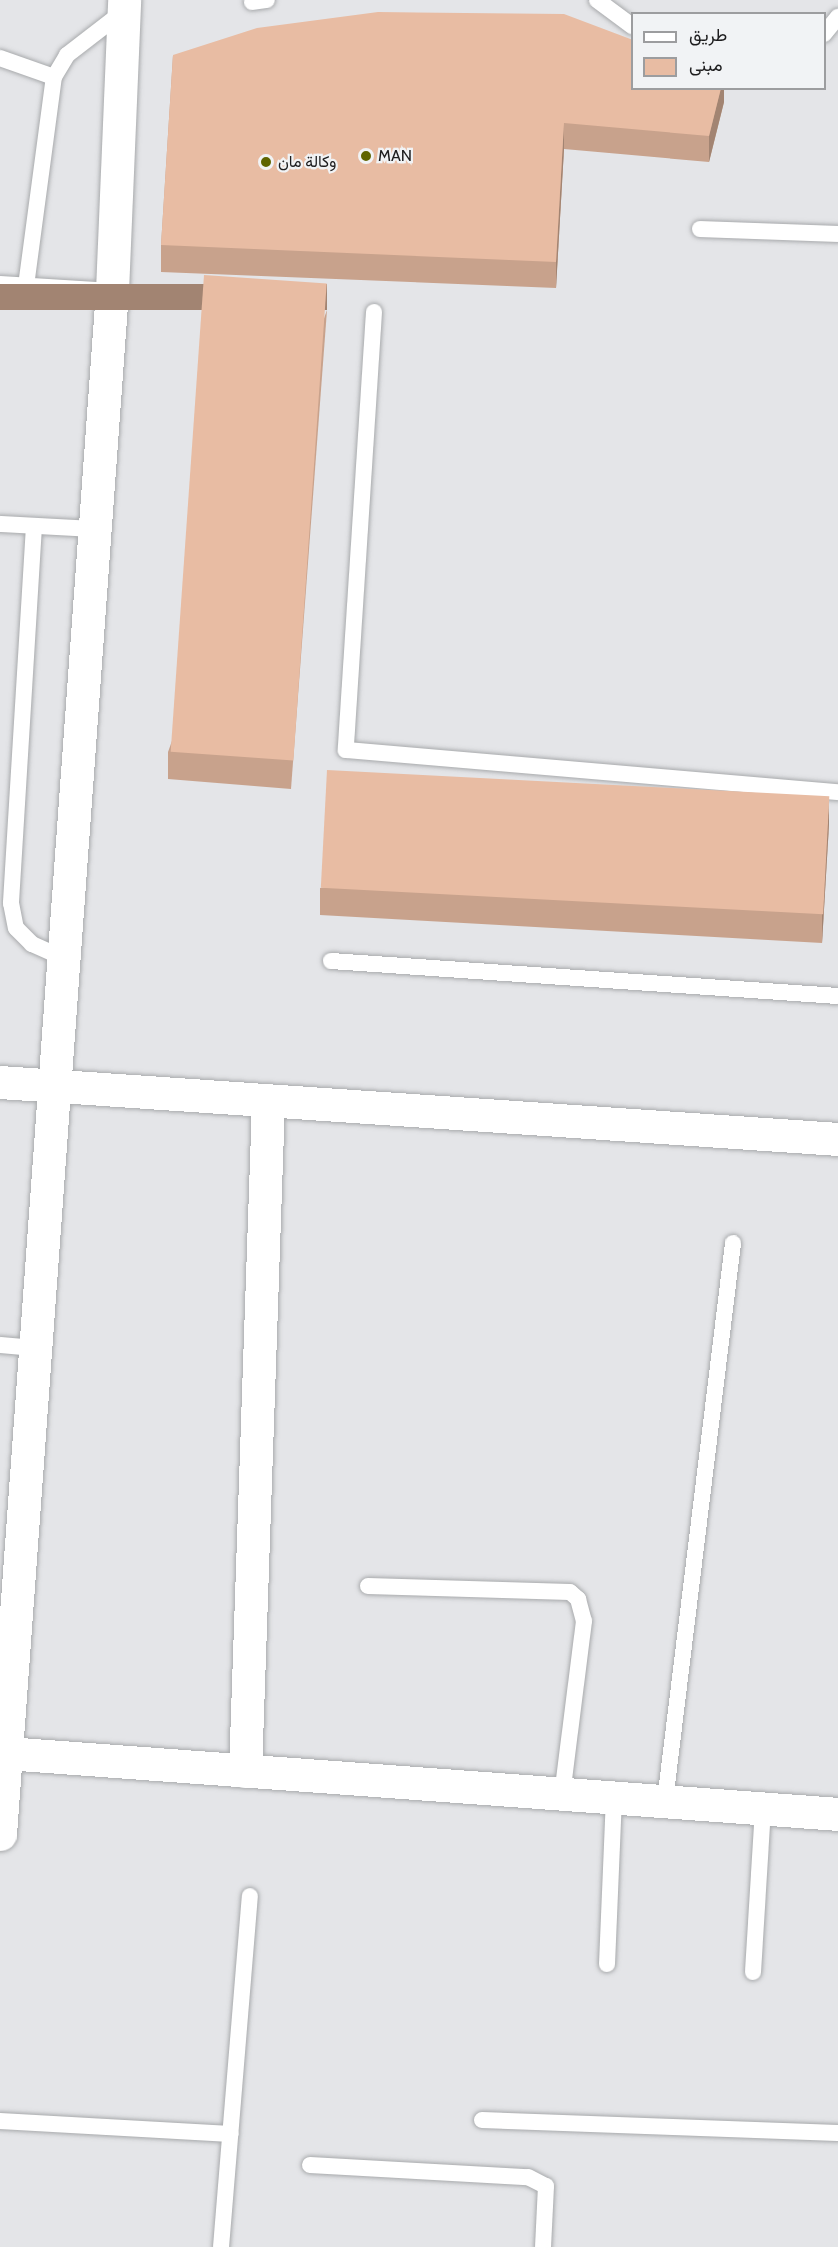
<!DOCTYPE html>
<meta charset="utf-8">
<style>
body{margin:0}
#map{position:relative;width:838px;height:2247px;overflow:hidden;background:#e4e5e8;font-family:Cabin,Vazirmatn,sans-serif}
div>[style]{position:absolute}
.roads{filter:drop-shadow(0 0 2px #a8aaac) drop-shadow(0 0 2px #a8aaac)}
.service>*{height:16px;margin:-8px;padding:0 8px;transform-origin:8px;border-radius:8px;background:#fff}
.minor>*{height:33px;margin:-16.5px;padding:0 16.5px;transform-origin:16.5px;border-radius:16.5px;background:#fff}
.tertiary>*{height:33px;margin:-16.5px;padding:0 16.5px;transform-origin:16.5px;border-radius:16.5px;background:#fff}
.wall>*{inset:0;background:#c8a28c}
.shaded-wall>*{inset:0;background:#a28472;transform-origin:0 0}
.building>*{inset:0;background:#e8bca3;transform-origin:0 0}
.dots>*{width:16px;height:16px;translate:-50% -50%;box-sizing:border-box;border:3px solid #f1f3f5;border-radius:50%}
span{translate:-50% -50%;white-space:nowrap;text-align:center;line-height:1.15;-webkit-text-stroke:4.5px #f1f3f5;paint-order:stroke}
.poi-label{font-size:16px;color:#1d1d1e}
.left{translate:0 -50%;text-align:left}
.legend{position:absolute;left:631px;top:12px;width:195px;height:78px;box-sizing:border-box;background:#f1f3f5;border:2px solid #9c9d9f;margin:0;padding:8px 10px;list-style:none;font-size:18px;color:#1d1d1e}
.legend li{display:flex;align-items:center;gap:12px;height:30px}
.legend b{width:30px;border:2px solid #9c9d9f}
</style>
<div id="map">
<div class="roads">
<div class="service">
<i style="left:597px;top:0;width:44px;rotate:36.6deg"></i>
<i style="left:252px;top:2px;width:15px;rotate:-8deg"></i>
<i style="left:824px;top:34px;width:22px;rotate:-51deg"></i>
<i style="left:0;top:58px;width:57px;rotate:19.4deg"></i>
<i style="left:700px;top:229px;width:138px;rotate:2.1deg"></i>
<i style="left:0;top:284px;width:112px;rotate:3.6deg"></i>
<i style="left:26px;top:286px;width:211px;rotate:-82.4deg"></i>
<i style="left:54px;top:77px;width:26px;rotate:-59deg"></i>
<i style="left:67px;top:55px;width:72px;rotate:-37.7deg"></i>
<i style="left:374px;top:312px;width:439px;rotate:93.7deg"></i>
<i style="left:346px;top:750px;width:494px;rotate:4.9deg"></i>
<i style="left:0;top:524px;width:95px;rotate:3deg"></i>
<i style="left:34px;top:526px;width:378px;rotate:93.5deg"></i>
<i style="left:11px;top:903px;width:25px;rotate:79deg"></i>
<i style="left:16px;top:928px;width:23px;rotate:45deg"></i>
<i style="left:32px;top:944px;width:35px;rotate:24deg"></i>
<i style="left:331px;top:961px;width:508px;rotate:3.95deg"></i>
<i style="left:0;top:1345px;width:35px;rotate:5deg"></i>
<i style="left:368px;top:1586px;width:202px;rotate:1.7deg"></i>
<i style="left:570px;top:1592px;width:11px;rotate:41deg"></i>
<i style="left:578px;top:1599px;width:23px;rotate:75deg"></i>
<i style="left:584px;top:1621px;width:174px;rotate:97.2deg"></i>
<i style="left:665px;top:1801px;width:562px;rotate:-83.05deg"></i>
<i style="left:607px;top:1964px;width:166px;rotate:-87.6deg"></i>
<i style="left:753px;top:1972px;width:164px;rotate:-86.5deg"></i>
<i style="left:482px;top:2120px;width:356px;rotate:2.1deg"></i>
<i style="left:0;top:2121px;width:231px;rotate:3.2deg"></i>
<i style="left:310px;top:2165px;width:218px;rotate:3.2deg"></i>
<i style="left:528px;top:2177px;width:20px;rotate:27deg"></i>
<i style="left:546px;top:2186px;width:61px;rotate:92.8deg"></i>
<i style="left:221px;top:2247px;width:352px;rotate:-85.3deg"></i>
</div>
<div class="minor">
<i style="left:6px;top:1753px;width:834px;rotate:4.19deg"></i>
<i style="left:245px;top:1771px;width:669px;rotate:-88.03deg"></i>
</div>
<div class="tertiary">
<i style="left:0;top:1082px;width:840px;rotate:3.89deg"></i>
<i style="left:0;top:1834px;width:1547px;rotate:-85.85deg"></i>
<i style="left:112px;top:291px;width:291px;rotate:-87.6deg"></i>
</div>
</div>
<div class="wall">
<i style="clip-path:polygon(173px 55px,724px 88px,724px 102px,709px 162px,564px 149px,556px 288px,161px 272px,161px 245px)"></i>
<i style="clip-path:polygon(327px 310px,291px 789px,168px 779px,168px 752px)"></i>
<i style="clip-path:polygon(829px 824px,822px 943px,320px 915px,320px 888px)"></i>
</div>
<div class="shaded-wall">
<i style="clip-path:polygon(721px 88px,724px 88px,724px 102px,709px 162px,709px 136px)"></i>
<i style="clip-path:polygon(564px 123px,564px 149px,556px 288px,556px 262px)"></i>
<i style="left:327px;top:284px;width:26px;height:479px;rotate:90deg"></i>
<i style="clip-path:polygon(829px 798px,829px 824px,822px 943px,822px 916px)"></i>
</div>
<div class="building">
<i style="clip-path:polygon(378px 12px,564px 14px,633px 40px,633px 88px,721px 88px,709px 136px,564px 123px,556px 262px,161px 245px,173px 55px,257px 28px)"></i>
<i style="left:204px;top:275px;width:123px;height:478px;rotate:4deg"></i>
<i style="left:327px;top:770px;width:503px;height:118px;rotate:3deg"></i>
</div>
<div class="dots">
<i style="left:366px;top:156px;background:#5f6400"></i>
<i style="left:266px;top:162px;background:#5f6400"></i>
</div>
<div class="poi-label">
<span class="left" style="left:378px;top:156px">MAN</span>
<span class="left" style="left:278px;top:162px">وكالة مان</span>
</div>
<ul class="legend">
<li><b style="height:8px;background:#fff"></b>طريق</li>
<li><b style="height:16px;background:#e8bca3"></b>مبنى</li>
</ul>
</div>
